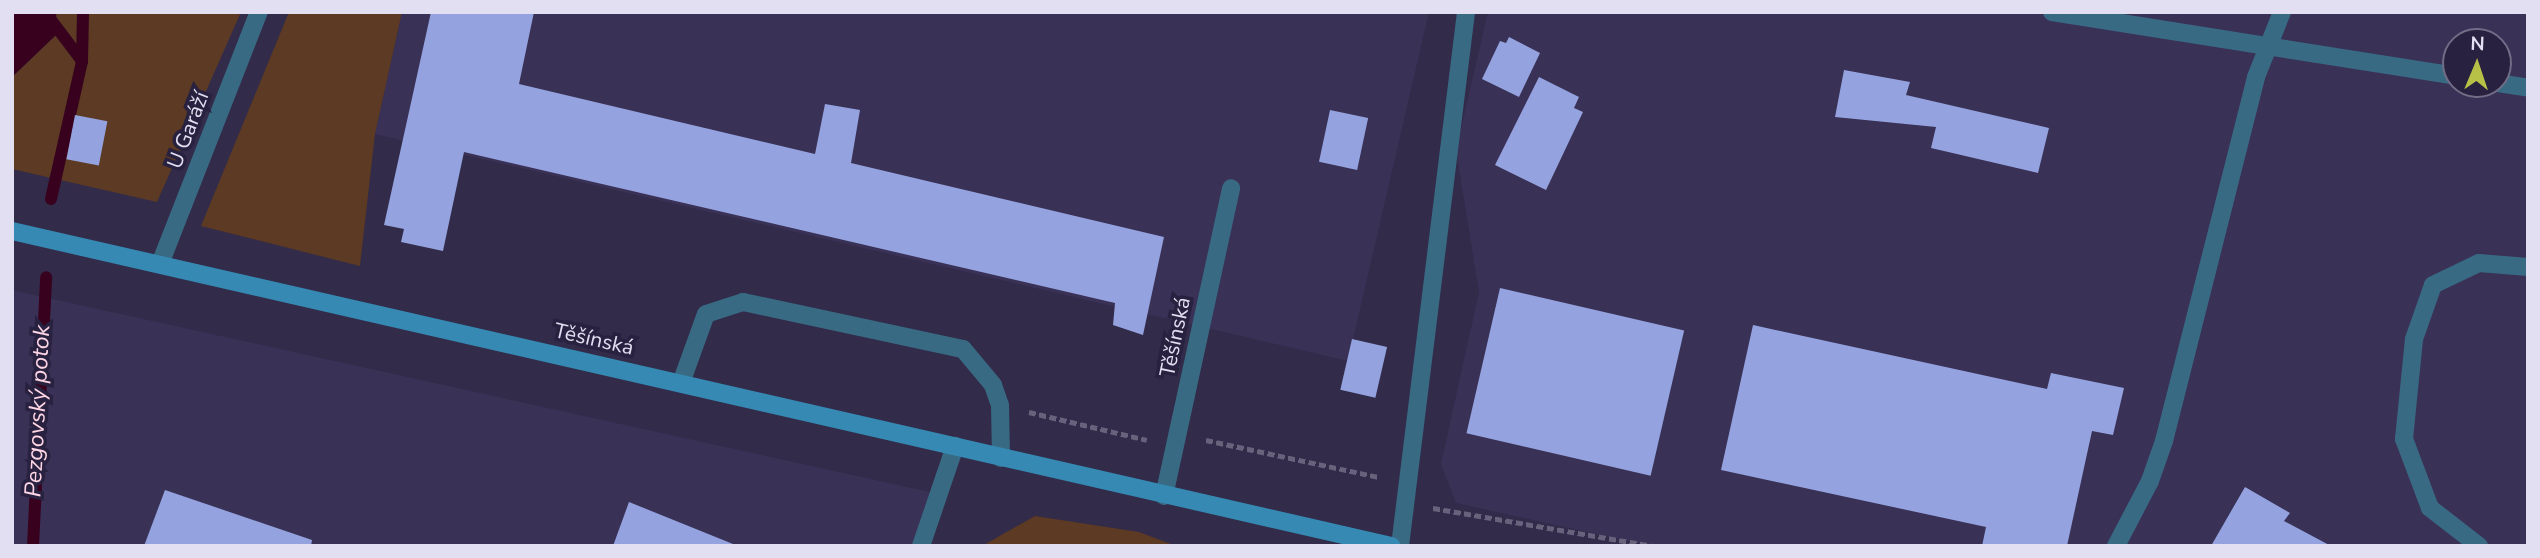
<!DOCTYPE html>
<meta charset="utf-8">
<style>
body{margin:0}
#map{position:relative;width:2540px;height:558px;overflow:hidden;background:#322b49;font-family:"Nunito Sans",sans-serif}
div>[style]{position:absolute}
.built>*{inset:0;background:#3a3156}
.green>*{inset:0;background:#5c3a23}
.water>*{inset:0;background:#38021f}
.stream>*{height:12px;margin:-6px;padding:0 6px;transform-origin:6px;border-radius:6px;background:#38021f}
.building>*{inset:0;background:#94a3df;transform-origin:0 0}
.path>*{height:4.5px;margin-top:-2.25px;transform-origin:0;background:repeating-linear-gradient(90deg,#68627d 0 7px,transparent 0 10.5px)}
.service>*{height:18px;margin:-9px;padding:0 9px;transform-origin:9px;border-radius:9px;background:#396a84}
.minor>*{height:18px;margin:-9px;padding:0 9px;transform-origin:9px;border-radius:9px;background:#396a84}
.secondary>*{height:18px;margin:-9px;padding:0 9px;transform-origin:9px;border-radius:9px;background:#3589b2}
span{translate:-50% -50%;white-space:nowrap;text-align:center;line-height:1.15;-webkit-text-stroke:7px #28213f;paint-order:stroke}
.street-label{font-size:21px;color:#e2dff2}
.water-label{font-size:23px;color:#fed6e5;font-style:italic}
.frame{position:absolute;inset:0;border:14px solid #e2dff2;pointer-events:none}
.north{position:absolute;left:2442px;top:28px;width:70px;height:70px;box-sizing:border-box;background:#28213f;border:2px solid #726d87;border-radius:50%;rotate:2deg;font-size:19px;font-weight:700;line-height:28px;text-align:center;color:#e2dff2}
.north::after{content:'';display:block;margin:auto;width:24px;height:32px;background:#b7c147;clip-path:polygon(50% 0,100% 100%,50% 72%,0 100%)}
</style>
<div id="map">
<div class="built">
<i style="clip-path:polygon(402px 12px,1429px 12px,1348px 361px,375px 134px)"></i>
<i style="clip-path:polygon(evenodd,1488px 12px,2528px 12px,2528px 546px,1651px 546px,1456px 503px,1441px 464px,1479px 292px,1456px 150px,1488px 12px,2456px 42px,2498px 42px,2498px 84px,2456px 84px,2456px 42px)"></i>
<i style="clip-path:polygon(12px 290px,939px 494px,921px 546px,12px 546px)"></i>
</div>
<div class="green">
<i style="clip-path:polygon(56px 12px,241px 12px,157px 202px,12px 169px,12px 77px,57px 34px)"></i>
<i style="clip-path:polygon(289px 12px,402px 12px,375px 134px,360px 266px,201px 226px)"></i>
<i style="clip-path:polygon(1035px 516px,1139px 532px,1176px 546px,982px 546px)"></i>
</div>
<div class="water">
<i style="clip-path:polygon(12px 12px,56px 12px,57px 34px,12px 77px)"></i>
</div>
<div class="stream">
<i style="left:45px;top:12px;width:61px;rotate:52.9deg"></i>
<i style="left:51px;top:199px;width:141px;rotate:-77.3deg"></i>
<i style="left:82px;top:61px;width:49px;rotate:-88.8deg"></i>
<i style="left:33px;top:546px;width:269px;rotate:-87.2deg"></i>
</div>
<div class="building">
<i style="clip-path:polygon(431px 12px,534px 12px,519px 84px,815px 154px,825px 104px,860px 110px,851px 163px,1164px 237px,1143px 335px,1113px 325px,1115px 303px,464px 152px,443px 251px,401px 242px,404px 229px,384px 225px)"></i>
<i style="clip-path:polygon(1509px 37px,1540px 53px,1519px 97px,1482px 79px,1500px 41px,1506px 43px)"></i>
<i style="clip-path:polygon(1844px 70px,1910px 82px,1906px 95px,2049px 128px,2038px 173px,1931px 148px,1936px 127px,1835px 117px)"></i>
<i style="clip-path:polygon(1539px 77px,1579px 97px,1574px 108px,1583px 112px,1546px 190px,1495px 165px)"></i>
<i style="left:1330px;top:110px;width:39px;height:53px;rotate:12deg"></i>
<i style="left:75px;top:115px;width:33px;height:45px;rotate:11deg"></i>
<i style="left:1500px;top:288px;width:189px;height:149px;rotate:13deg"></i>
<i style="clip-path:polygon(1753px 325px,2047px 389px,2051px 373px,2124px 388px,2113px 435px,2092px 431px,2067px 546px,1982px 546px,1986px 527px,1721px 470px)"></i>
<i style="left:1352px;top:339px;width:36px;height:52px;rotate:13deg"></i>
<i style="clip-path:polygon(2245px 487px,2290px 513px,2284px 521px,2331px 546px,2211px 546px)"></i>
<i style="clip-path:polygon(165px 490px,312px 540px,311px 546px,144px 546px)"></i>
<i style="clip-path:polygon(629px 502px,733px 544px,732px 546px,613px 546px)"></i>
</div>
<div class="path">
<i style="left:1029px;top:412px;width:121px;rotate:13.3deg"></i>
<i style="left:1206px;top:440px;width:176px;rotate:12.1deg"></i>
<i style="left:1433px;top:508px;width:222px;rotate:9.8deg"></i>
</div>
<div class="service">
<i style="left:2052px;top:12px;width:409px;rotate:9deg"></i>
<i style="left:2498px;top:83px;width:30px;rotate:9deg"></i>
<i style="left:681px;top:383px;width:73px;rotate:-70.1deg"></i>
<i style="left:706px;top:314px;width:39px;rotate:-18deg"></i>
<i style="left:743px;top:302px;width:225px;rotate:12.1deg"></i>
<i style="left:963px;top:349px;width:47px;rotate:50.2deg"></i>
<i style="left:993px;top:385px;width:21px;rotate:71deg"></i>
<i style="left:1000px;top:405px;width:53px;rotate:88.9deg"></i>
<i style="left:921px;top:546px;width:106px;rotate:-71.2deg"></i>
<i style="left:2116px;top:546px;width:73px;rotate:-62.4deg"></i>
<i style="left:2150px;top:481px;width:42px;rotate:-70.7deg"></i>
<i style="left:2164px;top:441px;width:375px;rotate:-75.8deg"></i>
<i style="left:2256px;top:77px;width:70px;rotate:-68.2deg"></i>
<i style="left:2479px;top:546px;width:62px;rotate:-142.2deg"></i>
<i style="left:2430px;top:508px;width:74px;rotate:-110.6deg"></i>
<i style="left:2404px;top:439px;width:100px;rotate:-84.3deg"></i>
<i style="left:2414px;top:339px;width:57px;rotate:-70.6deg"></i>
<i style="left:2433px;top:285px;width:51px;rotate:-25.6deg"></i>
<i style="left:2479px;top:263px;width:49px;rotate:4.7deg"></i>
</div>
<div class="minor">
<i style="left:160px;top:264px;width:271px;rotate:-68.6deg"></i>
<i style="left:1164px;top:496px;width:315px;rotate:-77.7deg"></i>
<i style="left:1400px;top:546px;width:538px;rotate:-82.95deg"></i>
</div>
<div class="secondary">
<i style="left:12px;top:231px;width:1415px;rotate:12.86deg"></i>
</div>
<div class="street-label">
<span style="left:188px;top:130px;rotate:-69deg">U Garáží</span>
<span style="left:1175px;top:337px;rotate:-78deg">Těšínská</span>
<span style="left:594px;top:339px;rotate:13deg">Těšínská</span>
</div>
<div class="water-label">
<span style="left:38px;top:411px;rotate:-87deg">Pezgovský potok</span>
</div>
<div class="frame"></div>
<div class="north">N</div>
</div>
